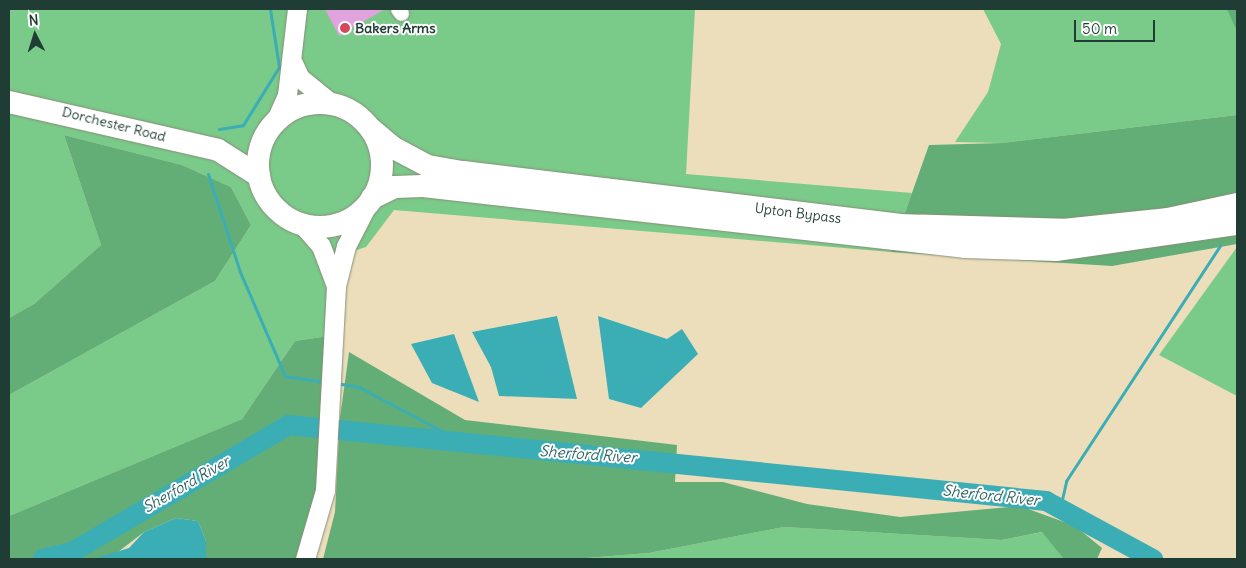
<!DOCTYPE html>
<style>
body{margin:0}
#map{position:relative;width:1246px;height:568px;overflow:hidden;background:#ecdebb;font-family:Delius,sans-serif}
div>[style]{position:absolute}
.green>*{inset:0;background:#7aca8a}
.forest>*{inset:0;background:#63ae76}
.water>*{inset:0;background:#3badb5}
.stream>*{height:3px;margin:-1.5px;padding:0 1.5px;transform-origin:1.5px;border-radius:1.5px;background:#3badb5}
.river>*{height:20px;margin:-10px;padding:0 10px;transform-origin:10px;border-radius:10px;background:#3badb5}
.building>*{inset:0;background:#e0a3de}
.roads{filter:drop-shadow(0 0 1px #868e78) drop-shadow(0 0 1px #868e78)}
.minor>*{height:15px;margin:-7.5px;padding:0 7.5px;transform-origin:7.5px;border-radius:7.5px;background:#fff}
.major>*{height:19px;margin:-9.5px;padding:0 9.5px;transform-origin:9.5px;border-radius:9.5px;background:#fff}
.highway>*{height:22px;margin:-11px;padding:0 11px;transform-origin:11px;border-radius:11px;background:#fff}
.highway>.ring{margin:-11px;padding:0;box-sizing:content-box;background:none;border:22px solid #fff;border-radius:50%}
.dots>*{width:14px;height:14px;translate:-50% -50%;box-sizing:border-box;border:2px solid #fff;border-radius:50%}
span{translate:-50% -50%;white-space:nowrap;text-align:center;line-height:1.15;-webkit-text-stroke:4px #fff;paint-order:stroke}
.poi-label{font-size:14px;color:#1f3d34;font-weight:700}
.left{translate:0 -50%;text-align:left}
.street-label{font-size:14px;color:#1f3d34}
.water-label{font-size:15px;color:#296461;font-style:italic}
.frame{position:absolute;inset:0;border:10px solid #1f3d34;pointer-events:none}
.north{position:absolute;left:10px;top:10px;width:50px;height:50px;-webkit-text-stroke:4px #fff;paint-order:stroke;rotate:355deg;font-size:14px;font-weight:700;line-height:20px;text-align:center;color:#1f3d34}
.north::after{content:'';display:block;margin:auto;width:18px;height:22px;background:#1f3d34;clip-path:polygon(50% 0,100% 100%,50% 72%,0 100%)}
.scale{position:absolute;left:1074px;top:20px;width:81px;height:22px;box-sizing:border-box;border:2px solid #1f3d34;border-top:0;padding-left:6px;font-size:15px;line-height:18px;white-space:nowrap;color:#1f3d34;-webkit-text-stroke:4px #fff;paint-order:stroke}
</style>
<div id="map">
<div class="green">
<i style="clip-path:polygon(9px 9px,695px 9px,686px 174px,912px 193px,891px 252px,394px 210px,366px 247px,317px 263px,326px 274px,328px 336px,295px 341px,242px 419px,9px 516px,9px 395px,215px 281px,251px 225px,231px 187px,182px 165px,64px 135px,101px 245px,34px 304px,9px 318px)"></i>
<i style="clip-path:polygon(983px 9px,1237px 9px,1237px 115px,1002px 143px,955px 142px,988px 92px,1001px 44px)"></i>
<i style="clip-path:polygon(1237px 247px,1237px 396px,1159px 355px)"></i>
<i style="clip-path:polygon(784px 527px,1002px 540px,1043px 532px,1065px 558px,574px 559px,649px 553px)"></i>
</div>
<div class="forest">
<i style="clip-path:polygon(1227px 9px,1237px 9px,1237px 29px,1235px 27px)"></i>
<i style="clip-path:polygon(1237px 115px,1237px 244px,1112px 266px,891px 252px,929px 145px,1002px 143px)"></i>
<i style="clip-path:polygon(64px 135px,182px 165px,231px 187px,251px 225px,215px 281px,9px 395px,9px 318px,34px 304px,101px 245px)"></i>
<i style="clip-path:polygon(328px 336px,322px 470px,299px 559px,206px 559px,206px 541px,198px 521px,176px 518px,144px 532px,114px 555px,93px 559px,9px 559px,9px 516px,242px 419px,295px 341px)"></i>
<i style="clip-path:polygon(349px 352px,465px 420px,677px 445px,675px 482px,723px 482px,807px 504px,900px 517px,1020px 506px,1075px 526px,1102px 548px,1097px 559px,1064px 559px,1042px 532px,1002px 540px,784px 527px,649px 553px,574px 559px,323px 559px,335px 512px,340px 418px)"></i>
</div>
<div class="water">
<i style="clip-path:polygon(557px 316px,577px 399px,499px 396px,491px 367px,472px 332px)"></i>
<i style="clip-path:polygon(598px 316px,667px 339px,682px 329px,698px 354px,641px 408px,609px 399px)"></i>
<i style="clip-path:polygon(454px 334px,479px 402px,432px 383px,411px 344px)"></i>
<i style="clip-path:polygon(176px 518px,198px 521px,206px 541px,206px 559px,93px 559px,129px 548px,144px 532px)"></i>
</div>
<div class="stream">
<i style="left:219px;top:129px;width:24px;rotate:-9deg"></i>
<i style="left:243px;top:125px;width:68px;rotate:-58.2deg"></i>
<i style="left:279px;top:67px;width:59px;rotate:-98.8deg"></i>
<i style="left:208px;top:174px;width:103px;rotate:71.9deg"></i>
<i style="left:240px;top:272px;width:113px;rotate:66.6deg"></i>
<i style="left:285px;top:376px;width:40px;rotate:8.5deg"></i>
<i style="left:336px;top:383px;width:23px;rotate:10deg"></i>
<i style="left:359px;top:387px;width:123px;rotate:28deg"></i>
<i style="left:1060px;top:508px;width:28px;rotate:-77deg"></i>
<i style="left:1066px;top:481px;width:281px;rotate:-56.8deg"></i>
</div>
<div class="river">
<i style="left:43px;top:559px;width:32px;rotate:-14deg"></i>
<i style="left:74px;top:551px;width:249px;rotate:-30.4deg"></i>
<i style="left:289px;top:425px;width:761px;rotate:5.73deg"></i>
<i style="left:1046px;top:501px;width:122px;rotate:28.5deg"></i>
</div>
<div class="building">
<i style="clip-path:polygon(325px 9px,385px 9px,339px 36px)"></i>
</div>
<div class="roads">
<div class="minor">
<i style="left:398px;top:9px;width:5px;rotate:53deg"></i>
</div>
<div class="major">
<i style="left:293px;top:63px;width:17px;rotate:65deg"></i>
<i style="left:300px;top:78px;width:40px;rotate:39deg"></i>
<i style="left:275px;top:122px;width:30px;rotate:-66deg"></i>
<i style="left:287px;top:95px;width:87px;rotate:-83.4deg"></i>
<i style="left:301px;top:223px;width:30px;rotate:49deg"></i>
<i style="left:321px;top:246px;width:43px;rotate:69.4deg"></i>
<i style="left:305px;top:559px;width:72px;rotate:-73.8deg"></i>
<i style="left:325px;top:490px;width:204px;rotate:-86.9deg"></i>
<i style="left:336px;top:286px;width:41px;rotate:-76deg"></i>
<i style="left:346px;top:246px;width:44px;rotate:-62.9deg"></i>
</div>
<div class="highway">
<i style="left:9px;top:102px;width:214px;rotate:12.9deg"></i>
<i style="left:218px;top:150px;width:49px;rotate:32.4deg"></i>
<i class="ring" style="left:258px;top:103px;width:102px;height:102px"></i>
<i style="left:371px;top:129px;width:30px;rotate:40deg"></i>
<i style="left:394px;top:148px;width:38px;rotate:28deg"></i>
<i style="left:428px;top:166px;width:36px;rotate:10deg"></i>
<i style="left:463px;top:172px;width:439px;rotate:6.9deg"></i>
<i style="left:899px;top:225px;width:164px;rotate:1.7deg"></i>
<i style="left:1063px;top:230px;width:106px;rotate:-6deg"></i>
<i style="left:1168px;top:219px;width:71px;rotate:-12.3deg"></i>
<i style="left:372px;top:198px;width:25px;rotate:-26deg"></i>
<i style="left:395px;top:187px;width:28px;rotate:-2deg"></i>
<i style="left:423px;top:186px;width:545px;rotate:6.42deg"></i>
<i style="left:965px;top:247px;width:91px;rotate:1.9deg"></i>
<i style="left:1056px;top:250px;width:183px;rotate:-8.2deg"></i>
</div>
</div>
<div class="dots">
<i style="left:345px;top:28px;background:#d1495b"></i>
</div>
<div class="poi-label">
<span class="left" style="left:355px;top:28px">Bakers Arms</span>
</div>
<div class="street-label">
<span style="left:114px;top:124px;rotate:14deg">Dorchester Road</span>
<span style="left:798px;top:213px;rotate:7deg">Upton Bypass</span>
</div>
<div class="water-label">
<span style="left:588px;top:454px;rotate:4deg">Sherford River</span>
<span style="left:186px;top:484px;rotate:-30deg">Sherford River</span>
<span style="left:991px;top:495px;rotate:6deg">Sherford River</span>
</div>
<div class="frame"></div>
<div class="north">N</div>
<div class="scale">50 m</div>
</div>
